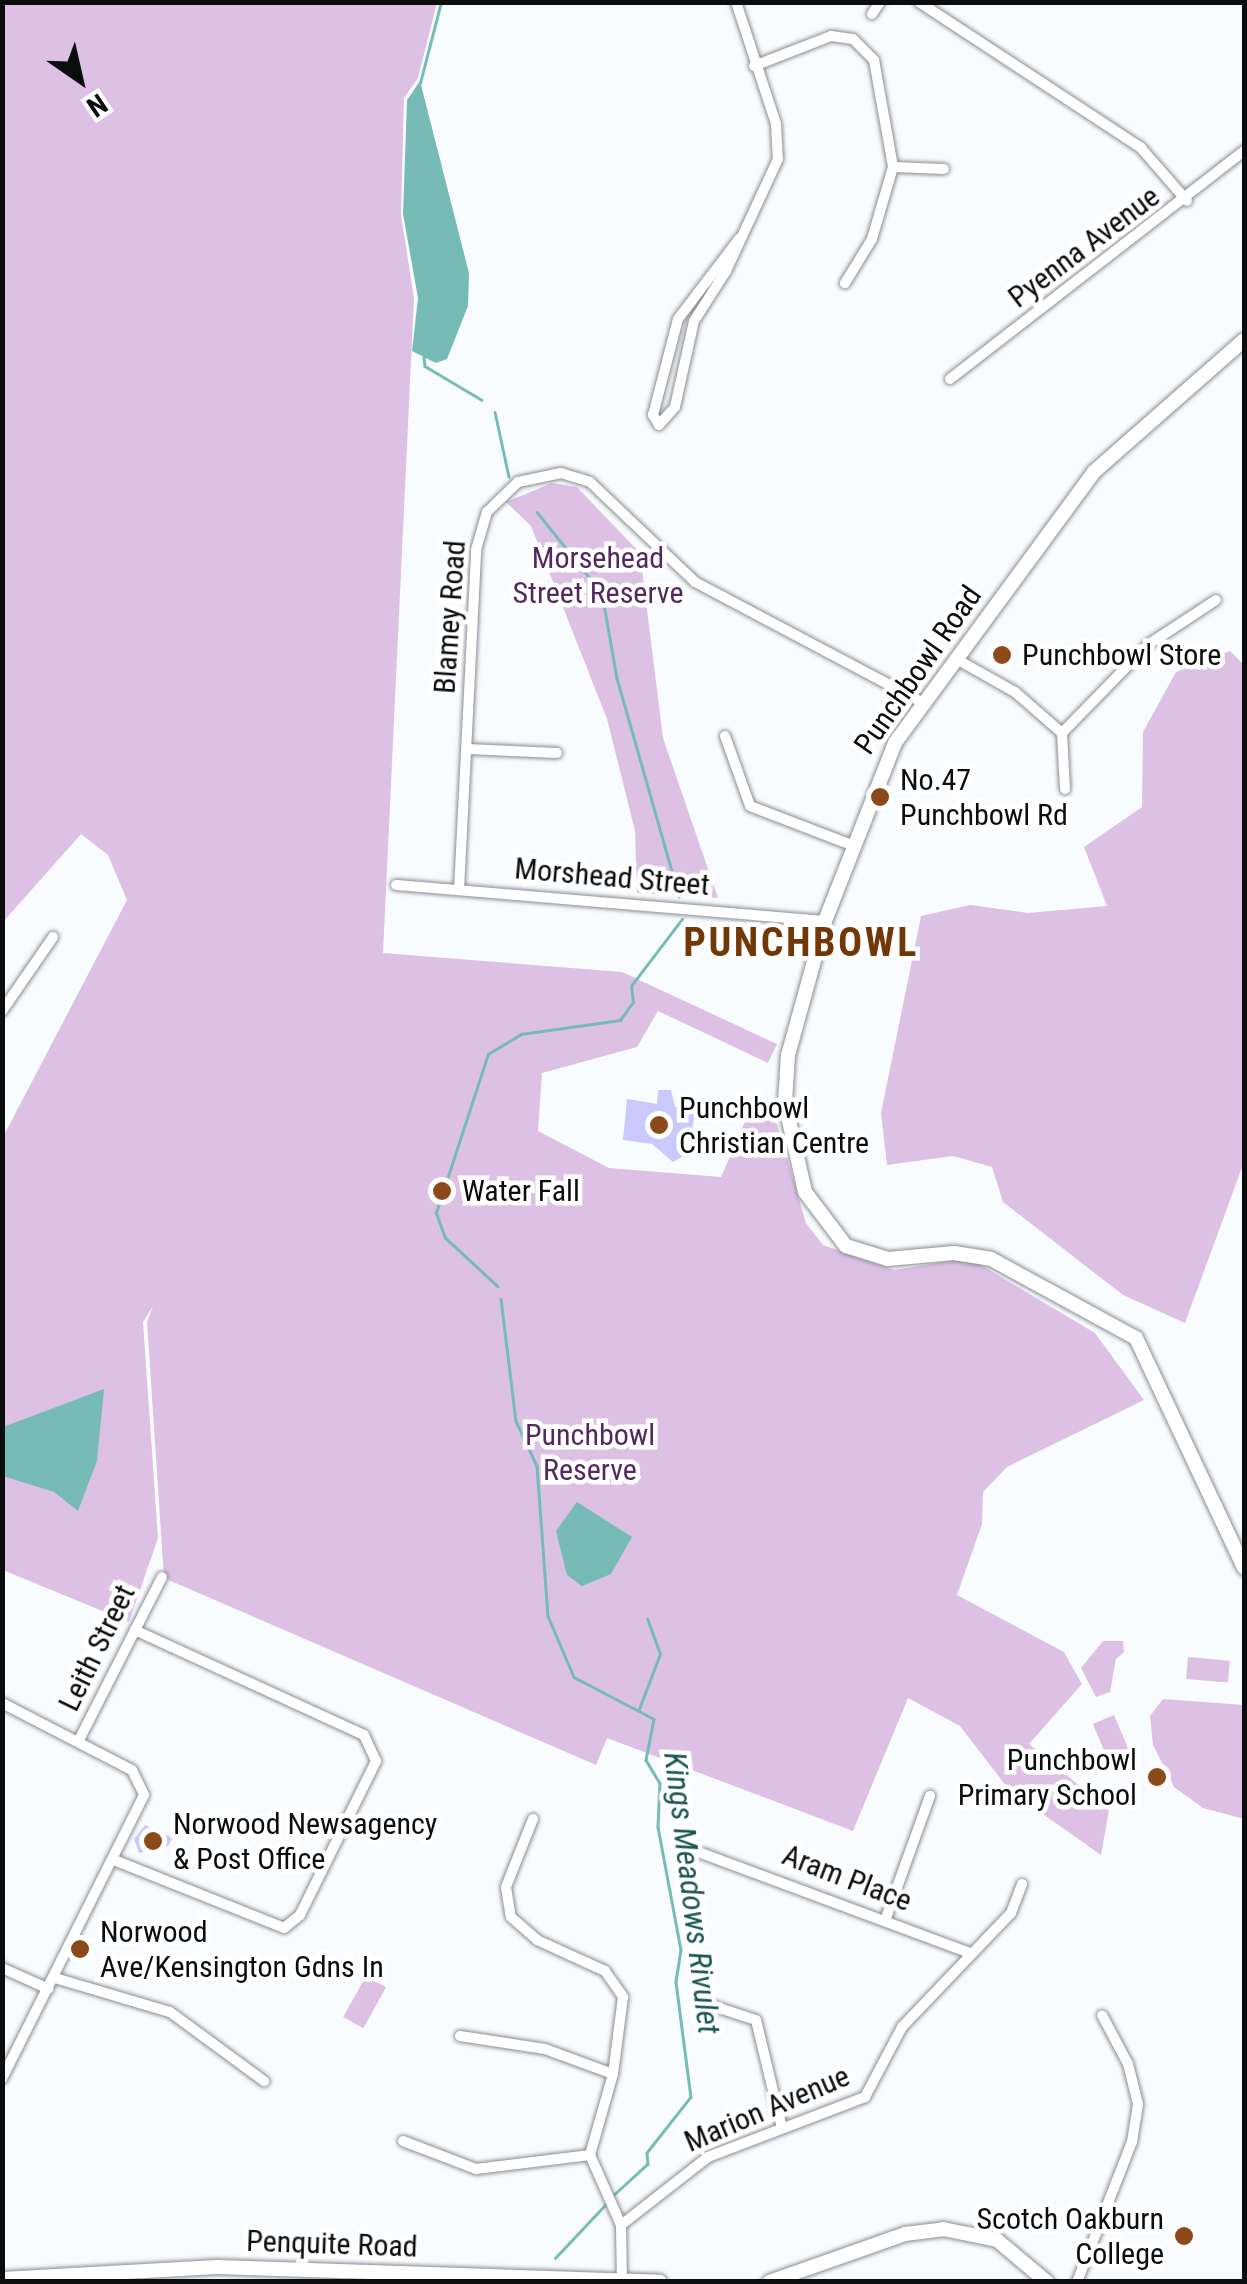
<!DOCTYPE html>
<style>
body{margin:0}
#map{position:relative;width:1247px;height:2284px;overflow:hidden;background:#f9fcff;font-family:"Roboto Condensed",sans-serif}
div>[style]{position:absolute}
.green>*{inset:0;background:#dcc1e5;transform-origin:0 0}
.water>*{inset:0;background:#77bbb7}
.stream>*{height:2.5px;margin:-1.25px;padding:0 1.25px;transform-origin:1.25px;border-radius:1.25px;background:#77bbb7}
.building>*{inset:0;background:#c9c9fb}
.roads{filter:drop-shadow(0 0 2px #898d92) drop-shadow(0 0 2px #898d92)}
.street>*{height:10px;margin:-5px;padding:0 5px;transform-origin:5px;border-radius:5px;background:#fff}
.secondary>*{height:14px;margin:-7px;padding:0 7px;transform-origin:7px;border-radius:7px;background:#fff}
.dots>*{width:28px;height:28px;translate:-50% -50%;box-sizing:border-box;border:5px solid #fff;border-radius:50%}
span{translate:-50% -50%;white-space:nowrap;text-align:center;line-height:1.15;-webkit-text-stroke:9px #fff;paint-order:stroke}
.street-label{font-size:30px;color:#0a0c0e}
.park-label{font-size:30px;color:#52295f}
.poi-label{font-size:30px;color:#0a0c0e}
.left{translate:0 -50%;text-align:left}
.right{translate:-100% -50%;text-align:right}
.water-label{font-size:32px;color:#195552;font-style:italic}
.district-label{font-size:40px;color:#723706;font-weight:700;letter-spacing:2.5px}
.frame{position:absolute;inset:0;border:5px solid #0a0c0e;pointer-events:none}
.north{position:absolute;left:30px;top:30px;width:100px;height:100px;-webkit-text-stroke:8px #fff;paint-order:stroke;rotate:146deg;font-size:28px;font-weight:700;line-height:40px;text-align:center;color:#0a0c0e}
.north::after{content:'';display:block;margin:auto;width:35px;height:45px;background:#0a0c0e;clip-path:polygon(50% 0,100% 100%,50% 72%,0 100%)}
</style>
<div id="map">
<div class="green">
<i style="clip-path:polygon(3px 3px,437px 3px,418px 78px,404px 98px,401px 215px,414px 298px,383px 953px,622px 972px,777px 1044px,768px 1063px,658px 1011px,637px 1047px,542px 1073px,538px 1131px,609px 1168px,721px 1177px,749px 1112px,777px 1124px,806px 1223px,823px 1245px,894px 1270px,969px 1258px,1095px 1333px,1144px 1400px,1007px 1467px,983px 1492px,982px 1524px,957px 1595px,1064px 1652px,1082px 1684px,1029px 1744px,1109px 1810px,1101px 1855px,1010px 1791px,960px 1726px,908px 1698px,853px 1831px,607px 1738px,596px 1765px,164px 1578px,147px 1322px,153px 1306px,143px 1322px,158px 1538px,129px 1622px,3px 1570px,3px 1137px,127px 900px,108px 855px,81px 834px,3px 922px)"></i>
<i style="clip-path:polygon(552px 483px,577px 487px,640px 553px,663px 738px,718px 898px,637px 893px,635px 831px,607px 719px,531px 526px,506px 502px)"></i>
<i style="clip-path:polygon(1230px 651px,1244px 665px,1244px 1162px,1185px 1323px,1123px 1295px,1003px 1202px,992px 1167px,953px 1156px,887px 1165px,881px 1113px,921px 916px,970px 905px,1028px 913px,1107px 906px,1084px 847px,1142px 807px,1143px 732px,1176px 672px)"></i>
<i style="clip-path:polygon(1103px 1641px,1123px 1641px,1124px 1652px,1116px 1659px,1110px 1692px,1096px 1697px,1081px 1668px)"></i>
<i style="left:1188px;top:1657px;width:42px;height:22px;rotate:5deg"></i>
<i style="clip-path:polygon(1163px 1699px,1244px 1705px,1244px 1819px,1203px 1808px,1174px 1787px,1153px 1745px,1150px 1716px)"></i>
<i style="left:1114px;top:1715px;width:43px;height:23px;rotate:67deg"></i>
<i style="left:366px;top:1976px;width:23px;height:47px;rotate:29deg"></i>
</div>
<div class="water">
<i style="clip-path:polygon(420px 81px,469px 273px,468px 306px,447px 359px,436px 363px,412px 351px,418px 298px,403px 214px,407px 100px)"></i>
<i style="clip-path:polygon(104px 1389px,97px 1461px,78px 1511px,54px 1492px,3px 1476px,3px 1427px)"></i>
<i style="clip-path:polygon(577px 1502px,632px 1537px,611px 1574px,582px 1586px,567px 1575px,556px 1531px)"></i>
</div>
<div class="stream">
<i style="left:420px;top:83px;width:84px;rotate:-75.5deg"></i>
<i style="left:424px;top:357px;width:9px;rotate:84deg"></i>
<i style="left:425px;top:366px;width:66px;rotate:30.8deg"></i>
<i style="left:495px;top:412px;width:66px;rotate:77.8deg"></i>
<i style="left:537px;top:512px;width:104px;rotate:51.3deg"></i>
<i style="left:602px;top:593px;width:86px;rotate:80deg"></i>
<i style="left:617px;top:678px;width:227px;rotate:74.1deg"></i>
<i style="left:498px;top:1287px;width:72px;rotate:-137.2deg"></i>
<i style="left:445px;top:1238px;width:27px;rotate:-110deg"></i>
<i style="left:436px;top:1213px;width:167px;rotate:-71.9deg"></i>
<i style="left:488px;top:1054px;width:39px;rotate:-31deg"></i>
<i style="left:521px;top:1034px;width:100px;rotate:-8deg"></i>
<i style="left:620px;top:1020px;width:22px;rotate:-54deg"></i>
<i style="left:633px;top:1002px;width:16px;rotate:-97deg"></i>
<i style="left:631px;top:986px;width:84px;rotate:-52.7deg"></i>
<i style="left:501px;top:1299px;width:123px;rotate:83deg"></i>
<i style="left:516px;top:1421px;width:50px;rotate:65deg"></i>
<i style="left:537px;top:1466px;width:150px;rotate:85.8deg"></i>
<i style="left:548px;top:1616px;width:66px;rotate:66.9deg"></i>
<i style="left:574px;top:1677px;width:90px;rotate:27.7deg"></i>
<i style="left:654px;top:1719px;width:42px;rotate:101deg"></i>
<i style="left:646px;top:1760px;width:27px;rotate:59deg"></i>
<i style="left:660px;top:1783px;width:44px;rotate:92.6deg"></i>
<i style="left:658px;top:1827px;width:125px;rotate:79.4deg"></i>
<i style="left:681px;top:1950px;width:32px;rotate:99deg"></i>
<i style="left:676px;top:1982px;width:116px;rotate:82.6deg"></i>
<i style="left:691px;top:2097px;width:71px;rotate:128.2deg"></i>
<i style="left:647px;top:2153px;width:11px;rotate:85deg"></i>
<i style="left:648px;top:2164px;width:49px;rotate:137.5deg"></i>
<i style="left:639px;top:1709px;width:59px;rotate:-69.1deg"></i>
<i style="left:660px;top:1654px;width:37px;rotate:-110deg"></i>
<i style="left:555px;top:2258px;width:76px;rotate:-46.6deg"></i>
</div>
<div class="building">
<i style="clip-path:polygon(658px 1090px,671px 1090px,675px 1107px,695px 1110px,689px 1153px,673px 1162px,652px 1144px,623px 1140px,627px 1099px,657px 1104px)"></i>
<i style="clip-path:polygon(145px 1825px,173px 1838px,168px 1846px,139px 1853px,134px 1839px)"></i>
</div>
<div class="roads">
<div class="street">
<i style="left:736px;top:2px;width:128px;rotate:71.8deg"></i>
<i style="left:776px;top:124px;width:35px;rotate:87deg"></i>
<i style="left:778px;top:159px;width:123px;rotate:114.9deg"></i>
<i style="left:726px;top:271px;width:59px;rotate:122.6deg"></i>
<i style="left:694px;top:321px;width:88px;rotate:102.5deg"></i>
<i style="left:675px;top:407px;width:24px;rotate:132deg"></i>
<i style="left:659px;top:425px;width:12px;rotate:-121deg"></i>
<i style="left:653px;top:415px;width:99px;rotate:-75.4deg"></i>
<i style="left:678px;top:319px;width:101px;rotate:-52.7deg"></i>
<i style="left:919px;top:2px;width:266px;rotate:33.3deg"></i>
<i style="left:1141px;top:148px;width:70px;rotate:49deg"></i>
<i style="left:872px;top:14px;width:14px;rotate:-56deg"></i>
<i style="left:754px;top:66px;width:83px;rotate:-21.3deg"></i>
<i style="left:831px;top:36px;width:22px;rotate:8deg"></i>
<i style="left:853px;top:39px;width:30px;rotate:45deg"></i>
<i style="left:874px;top:60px;width:109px;rotate:79.9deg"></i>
<i style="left:893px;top:167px;width:75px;rotate:106.3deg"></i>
<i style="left:872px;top:239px;width:52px;rotate:121.5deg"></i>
<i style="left:893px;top:167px;width:51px;rotate:2.2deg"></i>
<i style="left:950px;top:379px;width:372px;rotate:-37.8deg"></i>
<i style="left:958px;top:660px;width:65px;rotate:29.3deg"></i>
<i style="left:1015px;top:692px;width:62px;rotate:41.1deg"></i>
<i style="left:1062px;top:733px;width:56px;rotate:86.9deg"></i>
<i style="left:1062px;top:733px;width:124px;rotate:-45.7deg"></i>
<i style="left:1149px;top:644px;width:80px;rotate:-33.3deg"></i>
<i style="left:725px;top:736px;width:74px;rotate:70.3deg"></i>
<i style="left:750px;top:806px;width:106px;rotate:21deg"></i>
<i style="left:467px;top:749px;width:90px;rotate:2.5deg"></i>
<i style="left:396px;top:885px;width:431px;rotate:4.8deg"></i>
<i style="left:459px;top:890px;width:340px;rotate:-87.1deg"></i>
<i style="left:476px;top:550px;width:40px;rotate:-74deg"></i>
<i style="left:487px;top:512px;width:43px;rotate:-44.1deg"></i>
<i style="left:518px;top:482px;width:44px;rotate:-11.8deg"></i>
<i style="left:561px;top:473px;width:30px;rotate:17deg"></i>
<i style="left:590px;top:482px;width:145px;rotate:43.6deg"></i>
<i style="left:695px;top:582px;width:259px;rotate:27.9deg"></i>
<i style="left:2px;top:1011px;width:90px;rotate:-55.4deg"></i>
<i style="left:2px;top:1703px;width:146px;rotate:27.3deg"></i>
<i style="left:132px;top:1770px;width:28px;rotate:64deg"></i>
<i style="left:144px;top:1795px;width:317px;rotate:116.6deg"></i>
<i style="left:78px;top:1742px;width:185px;rotate:-63deg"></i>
<i style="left:533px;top:1819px;width:73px;rotate:111.7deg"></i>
<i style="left:506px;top:1887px;width:30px;rotate:81deg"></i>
<i style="left:511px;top:1917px;width:35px;rotate:41deg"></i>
<i style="left:537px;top:1940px;width:75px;rotate:24.5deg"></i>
<i style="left:605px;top:1971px;width:32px;rotate:55deg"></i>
<i style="left:623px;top:1997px;width:78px;rotate:97.4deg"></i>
<i style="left:613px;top:2074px;width:84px;rotate:105.9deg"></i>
<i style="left:590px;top:2155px;width:77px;rotate:66.1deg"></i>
<i style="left:621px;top:2225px;width:55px;rotate:89deg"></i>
<i style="left:701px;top:1853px;width:289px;rotate:20.4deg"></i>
<i style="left:114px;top:1860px;width:183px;rotate:21.8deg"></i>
<i style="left:284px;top:1928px;width:21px;rotate:-39deg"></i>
<i style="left:300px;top:1915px;width:172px;rotate:-63.7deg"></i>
<i style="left:376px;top:1761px;width:29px;rotate:-115deg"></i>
<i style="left:364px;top:1735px;width:252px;rotate:-155.4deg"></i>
<i style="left:886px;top:1918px;width:130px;rotate:-70.2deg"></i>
<i style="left:2px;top:1968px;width:51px;rotate:24.1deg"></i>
<i style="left:55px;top:1978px;width:120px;rotate:16.5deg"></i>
<i style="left:170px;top:2012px;width:117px;rotate:36.3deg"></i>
<i style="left:713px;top:2006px;width:45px;rotate:18deg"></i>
<i style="left:756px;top:2020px;width:111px;rotate:76.5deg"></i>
<i style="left:460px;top:2036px;width:86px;rotate:8.7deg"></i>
<i style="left:545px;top:2049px;width:72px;rotate:20.2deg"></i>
<i style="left:403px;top:2141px;width:78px;rotate:21deg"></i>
<i style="left:476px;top:2169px;width:115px;rotate:-7deg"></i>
<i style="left:621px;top:2225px;width:110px;rotate:-38deg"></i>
<i style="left:708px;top:2157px;width:168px;rotate:-20.9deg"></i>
<i style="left:865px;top:2097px;width:79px;rotate:-62.1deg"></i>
<i style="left:902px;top:2027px;width:158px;rotate:-46.3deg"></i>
<i style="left:1011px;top:1913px;width:31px;rotate:-69deg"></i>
<i style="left:1077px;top:2282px;width:150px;rotate:-68.6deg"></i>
<i style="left:1132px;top:2142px;width:38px;rotate:-81deg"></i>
<i style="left:1138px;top:2104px;width:41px;rotate:-104deg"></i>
<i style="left:1128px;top:2064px;width:55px;rotate:-118deg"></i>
</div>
<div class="secondary">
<i style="left:1244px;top:340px;width:200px;rotate:138.7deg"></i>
<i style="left:1094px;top:472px;width:336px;rotate:126.3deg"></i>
<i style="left:895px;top:743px;width:191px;rotate:111.5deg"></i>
<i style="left:825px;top:921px;width:139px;rotate:105.4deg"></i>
<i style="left:788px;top:1055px;width:48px;rotate:93.6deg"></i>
<i style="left:785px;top:1103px;width:91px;rotate:77.3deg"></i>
<i style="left:805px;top:1192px;width:68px;rotate:52.8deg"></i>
<i style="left:846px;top:1246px;width:44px;rotate:17.2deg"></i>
<i style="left:888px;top:1259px;width:66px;rotate:-5.2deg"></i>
<i style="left:954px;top:1253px;width:37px;rotate:9deg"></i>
<i style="left:991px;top:1259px;width:165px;rotate:28.6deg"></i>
<i style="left:1136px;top:1338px;width:254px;rotate:64.8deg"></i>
<i style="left:2px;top:2279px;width:215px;rotate:-3.2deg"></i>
<i style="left:217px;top:2267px;width:443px;rotate:1.9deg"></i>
<i style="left:769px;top:2282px;width:144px;rotate:-19.4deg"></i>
<i style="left:905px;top:2234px;width:38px;rotate:-7deg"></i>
<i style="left:943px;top:2229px;width:55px;rotate:11.5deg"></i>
<i style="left:997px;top:2240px;width:65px;rotate:40deg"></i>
</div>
</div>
<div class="dots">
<i style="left:1002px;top:655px;background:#8c4919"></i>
<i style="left:880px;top:797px;background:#8c4919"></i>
<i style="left:659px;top:1125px;background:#8c4919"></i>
<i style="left:442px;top:1191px;background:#8c4919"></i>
<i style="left:1157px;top:1777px;background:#8c4919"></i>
<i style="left:153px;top:1841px;background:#8c4919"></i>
<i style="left:80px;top:1949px;background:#8c4919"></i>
<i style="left:1184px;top:2236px;background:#8c4919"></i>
</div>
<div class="street-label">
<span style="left:1084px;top:247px;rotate:-37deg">Pyenna Avenue</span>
<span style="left:450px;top:617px;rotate:-86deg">Blamey Road</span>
<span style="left:918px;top:670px;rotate:-55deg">Punchbowl Road</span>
<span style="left:612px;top:877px;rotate:5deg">Morshead Street</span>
<span style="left:97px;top:1648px;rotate:-64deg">Leith Street</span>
<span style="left:847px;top:1878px;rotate:21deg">Aram Place</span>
<span style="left:767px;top:2109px;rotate:-23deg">Marion Avenue</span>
<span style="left:332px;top:2244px;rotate:2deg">Penquite Road</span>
</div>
<div class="park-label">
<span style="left:598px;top:575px">Morsehead<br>Street Reserve</span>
<span style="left:590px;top:1452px">Punchbowl<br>Reserve</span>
</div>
<div class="poi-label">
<span class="left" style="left:1022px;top:655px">Punchbowl Store</span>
<span class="left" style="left:900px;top:797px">No.47<br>Punchbowl Rd</span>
<span class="left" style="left:679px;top:1125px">Punchbowl<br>Christian Centre</span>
<span class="left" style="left:462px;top:1191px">Water Fall</span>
<span class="right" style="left:1137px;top:1777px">Punchbowl<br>Primary School</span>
<span class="left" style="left:173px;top:1841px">Norwood Newsagency<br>&amp; Post Office</span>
<span class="left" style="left:100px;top:1949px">Norwood<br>Ave/Kensington Gdns In</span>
<span class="right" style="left:1164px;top:2236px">Scotch Oakburn<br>College</span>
</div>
<div class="water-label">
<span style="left:692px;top:1893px;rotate:83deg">Kings Meadows Rivulet</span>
</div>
<div class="district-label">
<span style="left:801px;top:943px">PUNCHBOWL</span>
</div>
<div class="frame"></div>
<div class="north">N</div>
</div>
